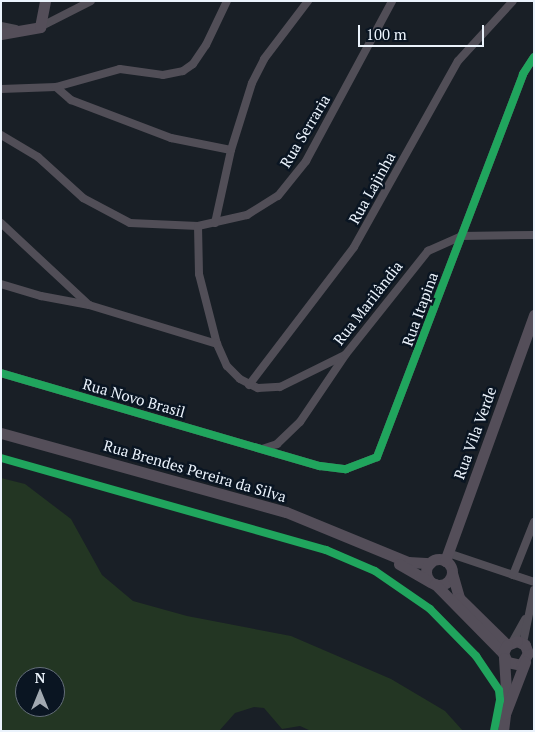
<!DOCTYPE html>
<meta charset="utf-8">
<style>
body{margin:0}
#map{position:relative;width:535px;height:732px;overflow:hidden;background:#191f26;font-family:"PT Serif",serif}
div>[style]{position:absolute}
.green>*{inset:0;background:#233623}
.street>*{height:8px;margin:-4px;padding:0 4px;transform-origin:4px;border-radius:4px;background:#514e57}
.secondary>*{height:11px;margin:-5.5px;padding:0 5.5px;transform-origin:5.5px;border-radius:5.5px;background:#544e59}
.secondary>.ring{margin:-5.5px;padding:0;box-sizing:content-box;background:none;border:11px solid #544e59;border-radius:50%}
.cycleway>*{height:8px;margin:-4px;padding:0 4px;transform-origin:4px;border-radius:4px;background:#20a55d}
span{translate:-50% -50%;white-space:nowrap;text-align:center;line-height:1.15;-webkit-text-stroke:5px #0a1522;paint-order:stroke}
.street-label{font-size:15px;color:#ebf3fc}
.frame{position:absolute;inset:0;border:2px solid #ebf3fc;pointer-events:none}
.north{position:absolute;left:15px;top:667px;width:50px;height:50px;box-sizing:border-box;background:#0a1522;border:1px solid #646e79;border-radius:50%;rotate:0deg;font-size:14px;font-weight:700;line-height:20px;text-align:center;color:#ebf3fc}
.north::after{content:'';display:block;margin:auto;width:18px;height:22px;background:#a2a9b1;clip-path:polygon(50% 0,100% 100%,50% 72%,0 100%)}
.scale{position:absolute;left:358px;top:25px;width:126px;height:22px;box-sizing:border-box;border:2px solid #ebf3fc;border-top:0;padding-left:6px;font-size:15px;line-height:18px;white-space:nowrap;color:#ebf3fc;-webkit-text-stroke:4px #0a1522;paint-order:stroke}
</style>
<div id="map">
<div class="green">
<i style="clip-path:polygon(evenodd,1px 478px,25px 484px,71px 519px,102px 575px,133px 601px,187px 616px,291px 636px,391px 679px,445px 711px,463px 731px,311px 731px,300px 726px,282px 729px,264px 708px,254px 707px,235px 713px,219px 731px,1px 731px,1px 478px,25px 677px,55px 677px,55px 707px,25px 707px,25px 677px)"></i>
</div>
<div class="street">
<i style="left:1px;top:26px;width:15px;rotate:11deg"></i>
<i style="left:40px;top:27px;width:57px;rotate:-27deg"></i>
<i style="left:56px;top:87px;width:20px;rotate:41deg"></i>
<i style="left:71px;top:100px;width:107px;rotate:20.8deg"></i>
<i style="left:171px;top:138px;width:61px;rotate:11.3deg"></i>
<i style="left:1px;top:89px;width:55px;rotate:-2.1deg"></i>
<i style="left:56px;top:87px;width:66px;rotate:-15.7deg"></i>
<i style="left:120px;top:69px;width:43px;rotate:7.9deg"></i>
<i style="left:163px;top:75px;width:20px;rotate:-11deg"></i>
<i style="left:183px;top:71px;width:12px;rotate:-35deg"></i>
<i style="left:193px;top:64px;width:23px;rotate:-56deg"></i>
<i style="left:206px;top:45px;width:49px;rotate:-64.5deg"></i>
<i style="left:1px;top:135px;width:43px;rotate:30.7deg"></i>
<i style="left:38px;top:157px;width:61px;rotate:42.3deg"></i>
<i style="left:83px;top:198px;width:53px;rotate:28deg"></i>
<i style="left:130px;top:223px;width:68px;rotate:2.5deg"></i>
<i style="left:198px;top:226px;width:50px;rotate:-12.7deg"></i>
<i style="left:247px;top:215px;width:36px;rotate:-32deg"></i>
<i style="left:278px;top:196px;width:45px;rotate:-51.3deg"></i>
<i style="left:306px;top:161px;width:182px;rotate:-61.7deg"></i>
<i style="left:1px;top:223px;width:119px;rotate:43deg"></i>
<i style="left:215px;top:223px;width:75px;rotate:-77.6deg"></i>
<i style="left:231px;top:150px;width:70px;rotate:-72.6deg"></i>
<i style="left:252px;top:83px;width:27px;rotate:-63deg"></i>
<i style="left:264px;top:59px;width:73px;rotate:-52.8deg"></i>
<i style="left:198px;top:226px;width:48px;rotate:88.8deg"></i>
<i style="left:199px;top:274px;width:72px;rotate:75.6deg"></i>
<i style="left:217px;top:344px;width:24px;rotate:66deg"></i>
<i style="left:227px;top:366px;width:18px;rotate:45deg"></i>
<i style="left:240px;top:379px;width:20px;rotate:27deg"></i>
<i style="left:258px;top:388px;width:22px;rotate:-3deg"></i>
<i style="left:280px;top:387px;width:72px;rotate:-26.2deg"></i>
<i style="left:1px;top:284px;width:42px;rotate:16.7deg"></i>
<i style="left:41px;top:296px;width:49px;rotate:10.6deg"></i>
<i style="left:89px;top:305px;width:134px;rotate:16.9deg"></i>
<i style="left:1px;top:373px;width:332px;rotate:16.3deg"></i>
<i style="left:320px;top:466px;width:26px;rotate:7deg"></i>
<i style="left:346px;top:469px;width:33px;rotate:-21deg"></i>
<i style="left:377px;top:457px;width:410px;rotate:-69.1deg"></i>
<i style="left:523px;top:74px;width:20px;rotate:-57deg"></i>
<i style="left:249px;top:385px;width:173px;rotate:-52.7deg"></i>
<i style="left:354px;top:247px;width:213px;rotate:-60.8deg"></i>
<i style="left:458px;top:61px;width:81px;rotate:-47.5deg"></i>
<i style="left:262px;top:449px;width:16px;rotate:-18deg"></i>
<i style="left:277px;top:444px;width:32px;rotate:-44deg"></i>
<i style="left:300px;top:422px;width:82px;rotate:-55.9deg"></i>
<i style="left:346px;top:354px;width:132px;rotate:-51.5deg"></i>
<i style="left:428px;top:251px;width:36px;rotate:-24deg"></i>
<i style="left:461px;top:236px;width:73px;rotate:-0.8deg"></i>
<i style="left:448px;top:553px;width:91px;rotate:18.6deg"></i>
<i style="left:513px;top:575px;width:57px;rotate:-68.4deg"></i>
<i style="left:513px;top:641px;width:25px;rotate:-61deg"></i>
<i style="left:523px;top:643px;width:54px;rotate:-78.3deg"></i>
</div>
<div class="secondary">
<i style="left:1px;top:34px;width:40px;rotate:-10deg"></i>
<i style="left:40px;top:27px;width:26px;rotate:-79deg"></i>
<i style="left:1px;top:433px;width:296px;rotate:15.5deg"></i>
<i style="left:286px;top:512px;width:132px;rotate:22.3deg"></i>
<i style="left:408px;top:562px;width:22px;rotate:3deg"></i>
<i class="ring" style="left:426px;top:559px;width:15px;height:15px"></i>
<i style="left:445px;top:561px;width:262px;rotate:-70.1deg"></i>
<i style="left:399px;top:564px;width:36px;rotate:30deg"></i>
<i style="left:452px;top:573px;width:26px;rotate:74deg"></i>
<i style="left:459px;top:598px;width:67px;rotate:44.4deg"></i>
<i style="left:435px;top:584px;width:97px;rotate:45.4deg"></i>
<i style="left:503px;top:653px;width:10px;rotate:66deg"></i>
<i style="left:507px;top:662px;width:14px;rotate:12deg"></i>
<i style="left:521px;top:665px;width:14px;rotate:-60deg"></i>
<i style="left:528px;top:653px;width:9px;rotate:-111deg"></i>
<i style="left:525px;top:645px;width:9px;rotate:-153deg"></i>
<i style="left:517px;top:641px;width:11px;rotate:158deg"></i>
<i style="left:507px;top:645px;width:9px;rotate:117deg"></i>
<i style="left:504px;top:658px;width:48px;rotate:86.4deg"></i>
<i style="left:503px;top:731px;width:17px;rotate:-83deg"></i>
<i style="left:505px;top:714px;width:56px;rotate:-69deg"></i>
</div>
<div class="cycleway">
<i style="left:1px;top:373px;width:332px;rotate:16.3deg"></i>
<i style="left:320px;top:466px;width:26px;rotate:7deg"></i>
<i style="left:346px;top:469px;width:33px;rotate:-21deg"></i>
<i style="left:377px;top:457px;width:410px;rotate:-69.1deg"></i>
<i style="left:523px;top:74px;width:20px;rotate:-57deg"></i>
<i style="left:1px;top:458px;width:338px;rotate:15.8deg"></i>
<i style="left:326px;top:550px;width:53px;rotate:23.2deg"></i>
<i style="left:375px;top:571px;width:67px;rotate:34.6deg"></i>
<i style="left:430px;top:609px;width:66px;rotate:45.6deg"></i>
<i style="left:476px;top:656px;width:41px;rotate:55.9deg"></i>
<i style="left:499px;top:690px;width:10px;rotate:84deg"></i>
<i style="left:500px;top:700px;width:32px;rotate:101deg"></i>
</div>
<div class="street-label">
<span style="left:305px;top:131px;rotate:-59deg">Rua Serraria</span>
<span style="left:372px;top:188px;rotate:-61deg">Rua Lajinha</span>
<span style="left:368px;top:303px;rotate:-52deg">Rua Marilândia</span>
<span style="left:420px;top:309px;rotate:-70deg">Rua Itapina</span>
<span style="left:134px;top:398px;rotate:16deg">Rua Novo Brasil</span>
<span style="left:475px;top:433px;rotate:-70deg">Rua Vila Verde</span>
<span style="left:195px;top:471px;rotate:16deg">Rua Brendes Pereira da Silva</span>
</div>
<div class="frame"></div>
<div class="north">N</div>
<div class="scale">100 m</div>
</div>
